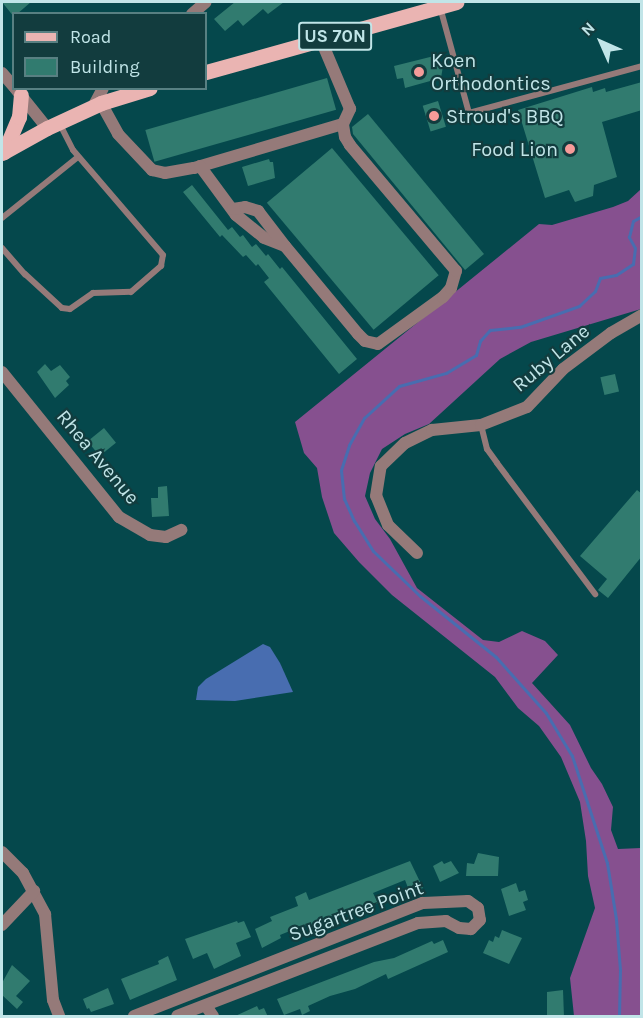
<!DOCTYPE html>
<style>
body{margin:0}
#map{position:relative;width:643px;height:1018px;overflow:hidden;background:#05484c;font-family:Karla,sans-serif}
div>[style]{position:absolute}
.forest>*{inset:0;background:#86508f}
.water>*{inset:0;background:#486db0}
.stream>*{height:3px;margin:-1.5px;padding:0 1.5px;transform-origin:1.5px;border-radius:1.5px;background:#486db0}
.building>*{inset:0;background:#317b6f;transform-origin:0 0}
.service>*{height:6px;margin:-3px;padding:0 3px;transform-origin:3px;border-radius:3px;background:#957a79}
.minor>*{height:12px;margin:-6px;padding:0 6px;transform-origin:6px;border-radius:6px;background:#957a79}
.primary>*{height:15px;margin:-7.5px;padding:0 7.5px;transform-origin:7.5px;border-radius:7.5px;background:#eab4b2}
.dots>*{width:16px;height:16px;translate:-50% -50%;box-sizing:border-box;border:3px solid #123c3e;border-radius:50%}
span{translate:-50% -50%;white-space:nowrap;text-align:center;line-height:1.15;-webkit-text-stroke:4.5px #123c3e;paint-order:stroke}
.shield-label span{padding:2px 4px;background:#123c3e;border:2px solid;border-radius:4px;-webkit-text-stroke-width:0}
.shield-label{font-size:18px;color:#c1e5e8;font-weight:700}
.poi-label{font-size:20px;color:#c1e5e8}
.left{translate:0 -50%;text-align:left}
.right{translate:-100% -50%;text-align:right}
.street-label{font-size:20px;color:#c1e5e8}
.frame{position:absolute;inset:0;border:3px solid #c1e5e8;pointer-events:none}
.legend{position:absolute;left:12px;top:12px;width:195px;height:78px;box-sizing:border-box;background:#123c3e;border:2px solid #588082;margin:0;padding:8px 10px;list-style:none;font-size:18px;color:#c1e5e8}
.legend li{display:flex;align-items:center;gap:12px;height:30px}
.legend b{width:30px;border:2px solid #588082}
.north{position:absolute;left:571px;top:12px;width:60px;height:60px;-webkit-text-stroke:4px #123c3e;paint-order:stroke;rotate:315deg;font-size:16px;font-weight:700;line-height:24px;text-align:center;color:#c1e5e8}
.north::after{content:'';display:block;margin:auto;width:21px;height:27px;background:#c1e5e8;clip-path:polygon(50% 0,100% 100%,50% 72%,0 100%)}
</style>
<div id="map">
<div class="forest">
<i style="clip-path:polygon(641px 185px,641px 309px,531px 342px,500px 359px,429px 424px,405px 434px,382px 449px,370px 473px,365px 496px,375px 519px,390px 539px,417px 588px,483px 640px,499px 642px,522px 631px,545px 641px,558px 655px,532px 683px,570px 725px,591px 768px,602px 784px,613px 807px,611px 830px,618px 849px,641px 848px,641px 1016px,574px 1016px,570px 978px,595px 908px,588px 876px,586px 841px,580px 802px,561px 757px,539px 726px,518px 708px,495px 677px,392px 595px,359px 562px,334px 533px,322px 497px,317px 468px,304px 453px,295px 422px,539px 224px,552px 225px,613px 207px,628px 201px,640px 190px)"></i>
</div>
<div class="water">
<i style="clip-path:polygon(263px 644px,270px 647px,280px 663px,293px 692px,235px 701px,196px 700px,198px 687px,206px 679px)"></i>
</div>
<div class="stream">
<i style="left:619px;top:1016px;width:46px;rotate:-88.8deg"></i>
<i style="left:620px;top:970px;width:51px;rotate:-94.5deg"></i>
<i style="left:616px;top:919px;width:57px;rotate:-99.1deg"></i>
<i style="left:607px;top:863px;width:113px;rotate:-108.1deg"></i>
<i style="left:572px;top:756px;width:50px;rotate:-121.2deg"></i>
<i style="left:546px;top:713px;width:75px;rotate:-131.8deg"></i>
<i style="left:496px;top:657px;width:97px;rotate:-141.2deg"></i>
<i style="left:420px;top:596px;width:65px;rotate:-136.2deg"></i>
<i style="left:373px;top:551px;width:36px;rotate:-122deg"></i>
<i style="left:354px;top:521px;width:24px;rotate:-114deg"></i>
<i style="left:344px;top:499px;width:29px;rotate:-96deg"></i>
<i style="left:341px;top:470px;width:26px;rotate:-72deg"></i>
<i style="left:349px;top:445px;width:31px;rotate:-61deg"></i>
<i style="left:364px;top:418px;width:47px;rotate:-42.4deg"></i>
<i style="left:399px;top:386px;width:49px;rotate:-15.5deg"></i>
<i style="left:446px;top:373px;width:35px;rotate:-31deg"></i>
<i style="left:476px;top:355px;width:15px;rotate:-74deg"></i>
<i style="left:480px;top:341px;width:15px;rotate:-48deg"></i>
<i style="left:490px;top:330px;width:30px;rotate:-6deg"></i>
<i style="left:520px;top:327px;width:63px;rotate:-19.6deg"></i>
<i style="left:579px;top:306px;width:22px;rotate:-43deg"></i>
<i style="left:595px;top:291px;width:14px;rotate:-69deg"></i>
<i style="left:600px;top:278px;width:16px;rotate:-11deg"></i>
<i style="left:616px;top:275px;width:20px;rotate:-33deg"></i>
<i style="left:633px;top:264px;width:16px;rotate:-83deg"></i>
<i style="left:635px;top:248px;width:13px;rotate:-119deg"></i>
<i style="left:629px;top:237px;width:16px;rotate:-76deg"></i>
<i style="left:633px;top:221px;width:10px;rotate:-29deg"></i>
</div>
<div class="building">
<i style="clip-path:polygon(2px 2px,31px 2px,17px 14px,14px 14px,14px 17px)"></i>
<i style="clip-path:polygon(235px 2px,284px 2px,268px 14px,263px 9px,243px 26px,238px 20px,225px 31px,214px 19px)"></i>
<i style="clip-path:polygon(434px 56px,443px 66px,441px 78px,405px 88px,403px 78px,397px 79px,394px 66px)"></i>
<i style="left:327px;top:78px;width:33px;height:189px;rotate:74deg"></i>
<i style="clip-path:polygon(642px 82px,642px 110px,602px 122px,617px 177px,594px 185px,593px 196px,575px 202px,569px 190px,545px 198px,518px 110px,592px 87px,593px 92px,605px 88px,606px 92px)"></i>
<i style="left:438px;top:101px;width:27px;height:16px;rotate:73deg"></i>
<i style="clip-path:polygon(368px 114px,484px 254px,465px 270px,353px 134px,352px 127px)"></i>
<i style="left:332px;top:148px;width:166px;height:85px;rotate:50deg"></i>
<i style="clip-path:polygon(269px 159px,270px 162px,273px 162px,275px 178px,248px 186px,242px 167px)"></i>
<i style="clip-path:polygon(192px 185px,228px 230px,232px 227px,240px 237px,243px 235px,252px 247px,256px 244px,266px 256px,268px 254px,280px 269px,282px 267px,357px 359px,339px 374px,264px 282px,269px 278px,258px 264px,256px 266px,246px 255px,243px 257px,222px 235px,220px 237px,183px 192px)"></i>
<i style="clip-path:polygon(45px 364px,51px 371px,60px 365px,70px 377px,66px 381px,69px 385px,55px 398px,37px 372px)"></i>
<i style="left:615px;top:374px;width:18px;height:15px;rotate:77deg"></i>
<i style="left:104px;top:428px;width:19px;height:21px;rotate:51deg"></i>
<i style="clip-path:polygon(167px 486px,169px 516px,152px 517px,151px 498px,158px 498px,158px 487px)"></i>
<i style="clip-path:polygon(637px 490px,642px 494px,642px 556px,608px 598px,598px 590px,607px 579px,580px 556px)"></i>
<i style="clip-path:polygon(478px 853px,499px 857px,498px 876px,466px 876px,467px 863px,474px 864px)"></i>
<i style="clip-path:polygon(410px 861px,423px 888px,410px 893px,405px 880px,373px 893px,378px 903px,349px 915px,346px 910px,323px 920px,325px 925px,313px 929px,311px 924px,302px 926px,280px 935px,281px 938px,262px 948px,255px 929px,272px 921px,270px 917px,298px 906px,295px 897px,306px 892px,309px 900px)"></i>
<i style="clip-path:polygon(442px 861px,444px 864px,451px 861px,459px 873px,440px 882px,433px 866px)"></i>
<i style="clip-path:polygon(516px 883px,519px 892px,525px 890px,528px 900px,523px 902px,526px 910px,509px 916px,501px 889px)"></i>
<i style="clip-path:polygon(237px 921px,238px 923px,244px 921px,251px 937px,236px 943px,241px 956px,214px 969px,207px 953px,193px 959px,185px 939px)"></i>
<i style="clip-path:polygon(502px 930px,522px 938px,509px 964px,483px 953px,489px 940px,493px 942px,495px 936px,499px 938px)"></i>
<i style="clip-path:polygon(443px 940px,448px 952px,388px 979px,386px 974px,355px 989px,330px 996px,308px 1006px,310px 1011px,302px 1015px,300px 1009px,284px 1015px,277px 999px,374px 962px,394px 958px,432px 941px,434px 944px)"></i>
<i style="clip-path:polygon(168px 956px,177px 980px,130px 1000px,121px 979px,159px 964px,158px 961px)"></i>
<i style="clip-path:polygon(12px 965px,30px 981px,16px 996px,23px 1002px,17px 1009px,2px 995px,2px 983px)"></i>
<i style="clip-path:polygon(108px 988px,114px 1004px,91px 1012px,89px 1008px,87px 1009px,83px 999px)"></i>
<i style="clip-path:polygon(563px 990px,564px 1017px,547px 1015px,547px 992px)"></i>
<i style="clip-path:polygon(257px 1006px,259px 1010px,264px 1008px,268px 1017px,233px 1017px)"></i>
</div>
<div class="service">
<i style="left:440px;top:7px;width:110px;rotate:74.7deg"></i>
<i style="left:469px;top:113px;width:179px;rotate:-15.2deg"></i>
<i style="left:2px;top:218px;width:97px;rotate:-38.8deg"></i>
<i style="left:2px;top:248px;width:35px;rotate:49deg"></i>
<i style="left:25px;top:274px;width:50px;rotate:42.6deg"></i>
<i style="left:62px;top:308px;width:8px;rotate:7deg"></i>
<i style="left:70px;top:309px;width:28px;rotate:-35deg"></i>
<i style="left:93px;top:293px;width:38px;rotate:-2deg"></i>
<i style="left:131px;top:292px;width:40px;rotate:-41deg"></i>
<i style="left:161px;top:266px;width:11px;rotate:-80deg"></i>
<i style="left:163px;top:255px;width:138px;rotate:-130.6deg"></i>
<i style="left:73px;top:150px;width:29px;rotate:-117deg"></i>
<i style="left:481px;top:425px;width:25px;rotate:76deg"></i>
<i style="left:487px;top:449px;width:17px;rotate:54deg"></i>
<i style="left:497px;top:463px;width:164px;rotate:53.2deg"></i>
</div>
<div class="minor">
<i style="left:192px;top:14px;width:18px;rotate:-41deg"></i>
<i style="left:2px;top:73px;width:18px;rotate:49deg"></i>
<i style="left:15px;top:88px;width:51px;rotate:51.3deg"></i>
<i style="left:101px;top:103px;width:35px;rotate:61deg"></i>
<i style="left:118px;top:134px;width:50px;rotate:46.6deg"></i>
<i style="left:152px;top:170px;width:13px;rotate:13deg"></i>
<i style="left:165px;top:173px;width:29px;rotate:-10deg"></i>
<i style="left:194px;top:168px;width:155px;rotate:-16.5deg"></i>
<i style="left:343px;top:124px;width:17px;rotate:-65deg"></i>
<i style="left:350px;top:109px;width:75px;rotate:-112.8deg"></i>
<i style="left:93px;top:107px;width:21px;rotate:-62deg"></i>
<i style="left:200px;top:166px;width:61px;rotate:53.7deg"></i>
<i style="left:236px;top:215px;width:36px;rotate:39deg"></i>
<i style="left:264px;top:238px;width:22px;rotate:21deg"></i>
<i style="left:285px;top:246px;width:114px;rotate:50.3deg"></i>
<i style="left:358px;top:334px;width:10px;rotate:45deg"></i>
<i style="left:365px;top:341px;width:13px;rotate:13deg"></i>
<i style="left:378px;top:344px;width:80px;rotate:-35.9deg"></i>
<i style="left:443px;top:297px;width:12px;rotate:-48deg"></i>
<i style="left:451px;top:288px;width:18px;rotate:-74deg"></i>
<i style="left:456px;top:271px;width:165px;rotate:-130.1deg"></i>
<i style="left:350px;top:145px;width:9px;rotate:-122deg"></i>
<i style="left:345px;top:137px;width:13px;rotate:-99deg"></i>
<i style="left:233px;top:209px;width:12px;rotate:-9deg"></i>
<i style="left:245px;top:207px;width:14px;rotate:17deg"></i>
<i style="left:258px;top:211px;width:44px;rotate:52.4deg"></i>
<i style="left:2px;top:372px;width:186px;rotate:51.1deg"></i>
<i style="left:119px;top:517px;width:36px;rotate:30deg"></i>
<i style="left:150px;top:535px;width:16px;rotate:7deg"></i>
<i style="left:166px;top:537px;width:17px;rotate:-25deg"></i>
<i style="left:417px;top:553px;width:40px;rotate:-136deg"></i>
<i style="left:388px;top:525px;width:31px;rotate:-112deg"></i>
<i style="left:376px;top:496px;width:30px;rotate:-81deg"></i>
<i style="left:381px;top:466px;width:33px;rotate:-44deg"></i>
<i style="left:405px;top:443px;width:30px;rotate:-26deg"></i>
<i style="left:432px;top:430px;width:49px;rotate:-5.8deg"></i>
<i style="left:481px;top:425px;width:49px;rotate:-21.4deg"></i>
<i style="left:527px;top:407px;width:52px;rotate:-46.5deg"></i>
<i style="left:563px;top:369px;width:60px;rotate:-36.9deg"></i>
<i style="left:611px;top:333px;width:36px;rotate:-30deg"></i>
<i style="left:2px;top:852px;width:30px;rotate:45deg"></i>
<i style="left:23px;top:873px;width:47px;rotate:61.8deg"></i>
<i style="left:45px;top:914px;width:86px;rotate:84.7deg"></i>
<i style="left:53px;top:1000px;width:17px;rotate:69deg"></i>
<i style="left:2px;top:925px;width:47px;rotate:-46.7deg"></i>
<i style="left:206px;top:1006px;width:12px;rotate:55deg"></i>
<i style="left:134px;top:1016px;width:310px;rotate:-21.4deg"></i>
<i style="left:423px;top:903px;width:45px;rotate:-2.5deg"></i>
<i style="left:468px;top:901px;width:12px;rotate:35deg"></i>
<i style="left:478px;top:908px;width:12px;rotate:81deg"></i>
<i style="left:480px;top:920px;width:13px;rotate:135deg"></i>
<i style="left:471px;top:929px;width:12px;rotate:-175deg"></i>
<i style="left:459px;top:928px;width:15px;rotate:-152deg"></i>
<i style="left:446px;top:921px;width:28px;rotate:176deg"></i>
<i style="left:418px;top:923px;width:258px;rotate:158.9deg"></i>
</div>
<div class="primary">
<i style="left:206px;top:72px;width:260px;rotate:-15.6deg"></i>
<i style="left:4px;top:152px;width:38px;rotate:-67deg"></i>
<i style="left:19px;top:117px;width:22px;rotate:-85deg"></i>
<i style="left:2px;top:153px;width:51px;rotate:-29.1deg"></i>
<i style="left:47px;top:128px;width:60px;rotate:-24.8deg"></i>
<i style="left:101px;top:103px;width:51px;rotate:-17deg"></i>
</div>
<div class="dots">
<i style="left:419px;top:72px;background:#f59b99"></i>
<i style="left:434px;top:116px;background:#f59b99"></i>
<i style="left:570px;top:149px;background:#f59b99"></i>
</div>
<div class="shield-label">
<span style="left:335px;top:36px">US 70N</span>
</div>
<div class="poi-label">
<span class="left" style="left:431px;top:72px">Koen<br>Orthodontics</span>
<span class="left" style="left:446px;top:116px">Stroud's BBQ</span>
<span class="right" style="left:558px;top:149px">Food Lion</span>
</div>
<div class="street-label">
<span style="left:551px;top:358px;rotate:-40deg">Ruby Lane</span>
<span style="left:98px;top:457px;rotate:50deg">Rhea Avenue</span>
<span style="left:356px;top:911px;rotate:-20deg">Sugartree Point</span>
</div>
<div class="frame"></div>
<ul class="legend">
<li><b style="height:8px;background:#eab4b2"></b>Road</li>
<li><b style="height:16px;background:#317b6f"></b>Building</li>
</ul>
<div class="north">N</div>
</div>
